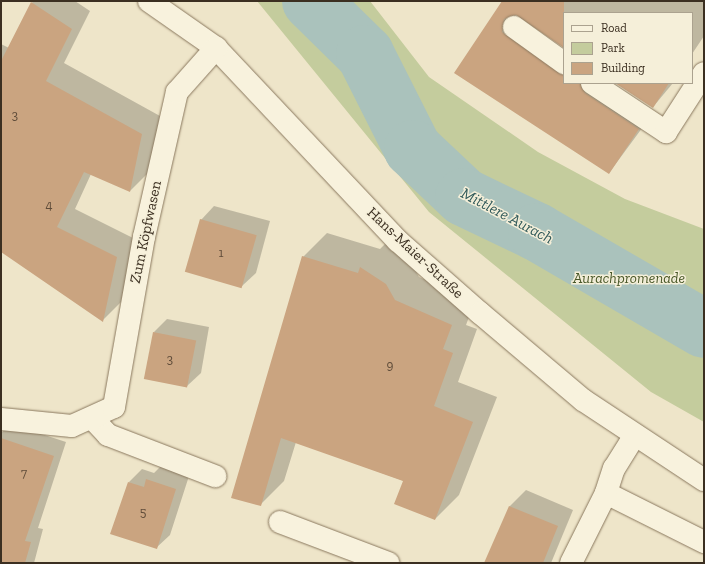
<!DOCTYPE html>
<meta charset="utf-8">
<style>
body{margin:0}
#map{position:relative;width:705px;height:564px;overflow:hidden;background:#eee5c9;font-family:"Zilla Slab",serif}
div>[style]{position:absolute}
.green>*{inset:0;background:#c4cc9d}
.shadow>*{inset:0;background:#0003}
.river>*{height:58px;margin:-29px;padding:0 29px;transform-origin:29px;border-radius:29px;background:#aac2bc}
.building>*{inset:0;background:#caa480;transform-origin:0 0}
.roads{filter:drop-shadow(0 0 1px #8a785e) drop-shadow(0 0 1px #8a785e)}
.minor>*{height:22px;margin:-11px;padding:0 11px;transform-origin:11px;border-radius:11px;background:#f8f2dd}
span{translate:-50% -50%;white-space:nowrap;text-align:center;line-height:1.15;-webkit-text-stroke:3px #f5efd9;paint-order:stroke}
.number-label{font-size:13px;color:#5f4c39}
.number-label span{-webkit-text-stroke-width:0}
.street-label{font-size:15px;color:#3b2f21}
.park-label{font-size:15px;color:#485728;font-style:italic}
.water-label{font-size:16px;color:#315a5a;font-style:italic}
.frame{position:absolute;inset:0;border:2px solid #3b2f21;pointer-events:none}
.legend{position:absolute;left:563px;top:12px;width:130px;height:72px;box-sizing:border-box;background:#f5efd9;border:1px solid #aba28f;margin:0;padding:5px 7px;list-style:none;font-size:12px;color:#3b2f21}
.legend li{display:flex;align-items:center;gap:8px;height:20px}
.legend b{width:20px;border:1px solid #aba28f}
</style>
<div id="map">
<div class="green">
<i style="clip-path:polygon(257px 1px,370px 1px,429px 77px,538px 152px,625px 199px,704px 229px,704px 422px,651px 392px,429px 212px)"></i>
</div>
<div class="shadow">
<i style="clip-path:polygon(33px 1px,75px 1px,90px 11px,64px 63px,160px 116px,148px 173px,130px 191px,91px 174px,75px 209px,135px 239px,121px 302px,103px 320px,6px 254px,1px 233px,1px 44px,9px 48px)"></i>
<i style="clip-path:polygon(503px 1px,704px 1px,704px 36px,692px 54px,692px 13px,564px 13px,564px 46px,516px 15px,519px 24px,564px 56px,564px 83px,602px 83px,651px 116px,609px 173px,456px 73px)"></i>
<i style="clip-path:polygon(616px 83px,673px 83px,653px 107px)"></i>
<i style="clip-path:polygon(214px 206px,270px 221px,256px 273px,242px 286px,201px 220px)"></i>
<i style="clip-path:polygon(327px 233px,380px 249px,385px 244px,410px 260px,419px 277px,475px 301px,466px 325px,477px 329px,458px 382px,497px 397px,459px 495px,435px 519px,404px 481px,296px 442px,284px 481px,260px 505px,303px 257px)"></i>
<i style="clip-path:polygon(167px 319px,209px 327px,201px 373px,187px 386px,154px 332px)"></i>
<i style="clip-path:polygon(11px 424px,66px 442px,38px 528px,43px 529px,34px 563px,1px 563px,1px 433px)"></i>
<i style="clip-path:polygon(161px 466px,189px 476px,170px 535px,156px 548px,129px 482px,142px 469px,154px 473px)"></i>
<i style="clip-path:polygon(526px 490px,573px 510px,551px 563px,485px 563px,510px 506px)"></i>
</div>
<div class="river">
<i style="left:311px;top:1px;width:76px;rotate:44.5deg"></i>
<i style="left:365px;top:54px;width:106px;rotate:63.2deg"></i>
<i style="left:413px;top:149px;width:70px;rotate:43.3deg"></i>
<i style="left:464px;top:197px;width:81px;rotate:25.6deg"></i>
<i style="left:537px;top:232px;width:193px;rotate:30.1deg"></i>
</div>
<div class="building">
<i style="clip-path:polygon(502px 1px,564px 1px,564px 48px,516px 15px,504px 19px,502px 32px,564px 75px,564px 83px,580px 83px,585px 93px,639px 129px,609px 174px,454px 73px)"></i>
<i style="clip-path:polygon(31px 2px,72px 29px,46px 81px,142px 134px,130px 192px,84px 172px,57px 227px,117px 257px,103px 322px,1px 252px,1px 61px)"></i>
<i style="clip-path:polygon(615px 83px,669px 83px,653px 108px)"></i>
<i style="left:200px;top:219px;width:59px;height:55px;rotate:16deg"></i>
<i style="clip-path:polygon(302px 256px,358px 273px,360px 267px,386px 284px,395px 300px,452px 325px,443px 349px,453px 353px,434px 406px,473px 422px,435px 520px,394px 504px,403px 481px,281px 438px,261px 506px,231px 498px)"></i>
<i style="left:153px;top:332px;width:44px;height:48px;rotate:11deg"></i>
<i style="clip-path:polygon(1px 438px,54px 456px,25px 541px,31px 542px,25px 563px,1px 563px)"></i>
<i style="clip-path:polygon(146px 479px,176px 489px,157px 549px,110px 534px,128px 482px,144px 487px)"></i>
<i style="clip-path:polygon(509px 506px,558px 526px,543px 563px,484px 563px)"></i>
</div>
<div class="roads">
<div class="minor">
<i style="left:149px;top:1px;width:82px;rotate:35deg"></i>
<i style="left:216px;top:48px;width:265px;rotate:46.7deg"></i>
<i style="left:398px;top:241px;width:109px;rotate:41.3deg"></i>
<i style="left:480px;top:313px;width:135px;rotate:40.2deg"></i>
<i style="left:583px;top:400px;width:145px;rotate:33.5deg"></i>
<i style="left:514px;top:27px;width:62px;rotate:35.8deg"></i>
<i style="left:592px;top:83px;width:89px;rotate:33.5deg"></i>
<i style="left:666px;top:132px;width:70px;rotate:-57.2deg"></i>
<i style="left:1px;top:419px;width:71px;rotate:5.6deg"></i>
<i style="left:72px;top:426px;width:46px;rotate:-24.3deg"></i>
<i style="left:114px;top:407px;width:173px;rotate:-80deg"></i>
<i style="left:144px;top:237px;width:149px;rotate:-77.2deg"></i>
<i style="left:177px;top:92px;width:59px;rotate:-48.4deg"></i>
<i style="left:93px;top:419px;width:22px;rotate:47deg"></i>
<i style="left:108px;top:435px;width:115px;rotate:21deg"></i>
<i style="left:635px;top:435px;width:39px;rotate:122deg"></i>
<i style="left:614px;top:468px;width:26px;rotate:108deg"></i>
<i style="left:606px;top:493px;width:110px;rotate:26.6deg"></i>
<i style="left:280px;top:522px;width:116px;rotate:20.8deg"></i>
<i style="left:571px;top:563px;width:78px;rotate:-63.4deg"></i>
</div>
</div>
<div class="number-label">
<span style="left:15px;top:115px">3</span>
<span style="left:49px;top:205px">4</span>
<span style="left:221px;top:253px">1</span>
<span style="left:170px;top:359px">3</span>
<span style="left:390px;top:365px">9</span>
<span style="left:24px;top:473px">7</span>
<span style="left:143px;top:512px">5</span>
</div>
<div class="street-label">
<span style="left:146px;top:232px;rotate:-78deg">Zum Köpfwasen</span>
<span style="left:415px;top:253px;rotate:43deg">Hans-Maier-Straße</span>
</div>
<div class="park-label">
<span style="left:629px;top:279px">Aurachpromenade</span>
</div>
<div class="water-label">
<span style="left:507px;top:216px;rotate:28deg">Mittlere Aurach</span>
</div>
<div class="frame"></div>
<ul class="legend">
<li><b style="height:5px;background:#f8f2dd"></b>Road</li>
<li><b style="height:11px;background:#c4cc9d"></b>Park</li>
<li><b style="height:11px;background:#caa480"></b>Building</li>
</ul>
</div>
